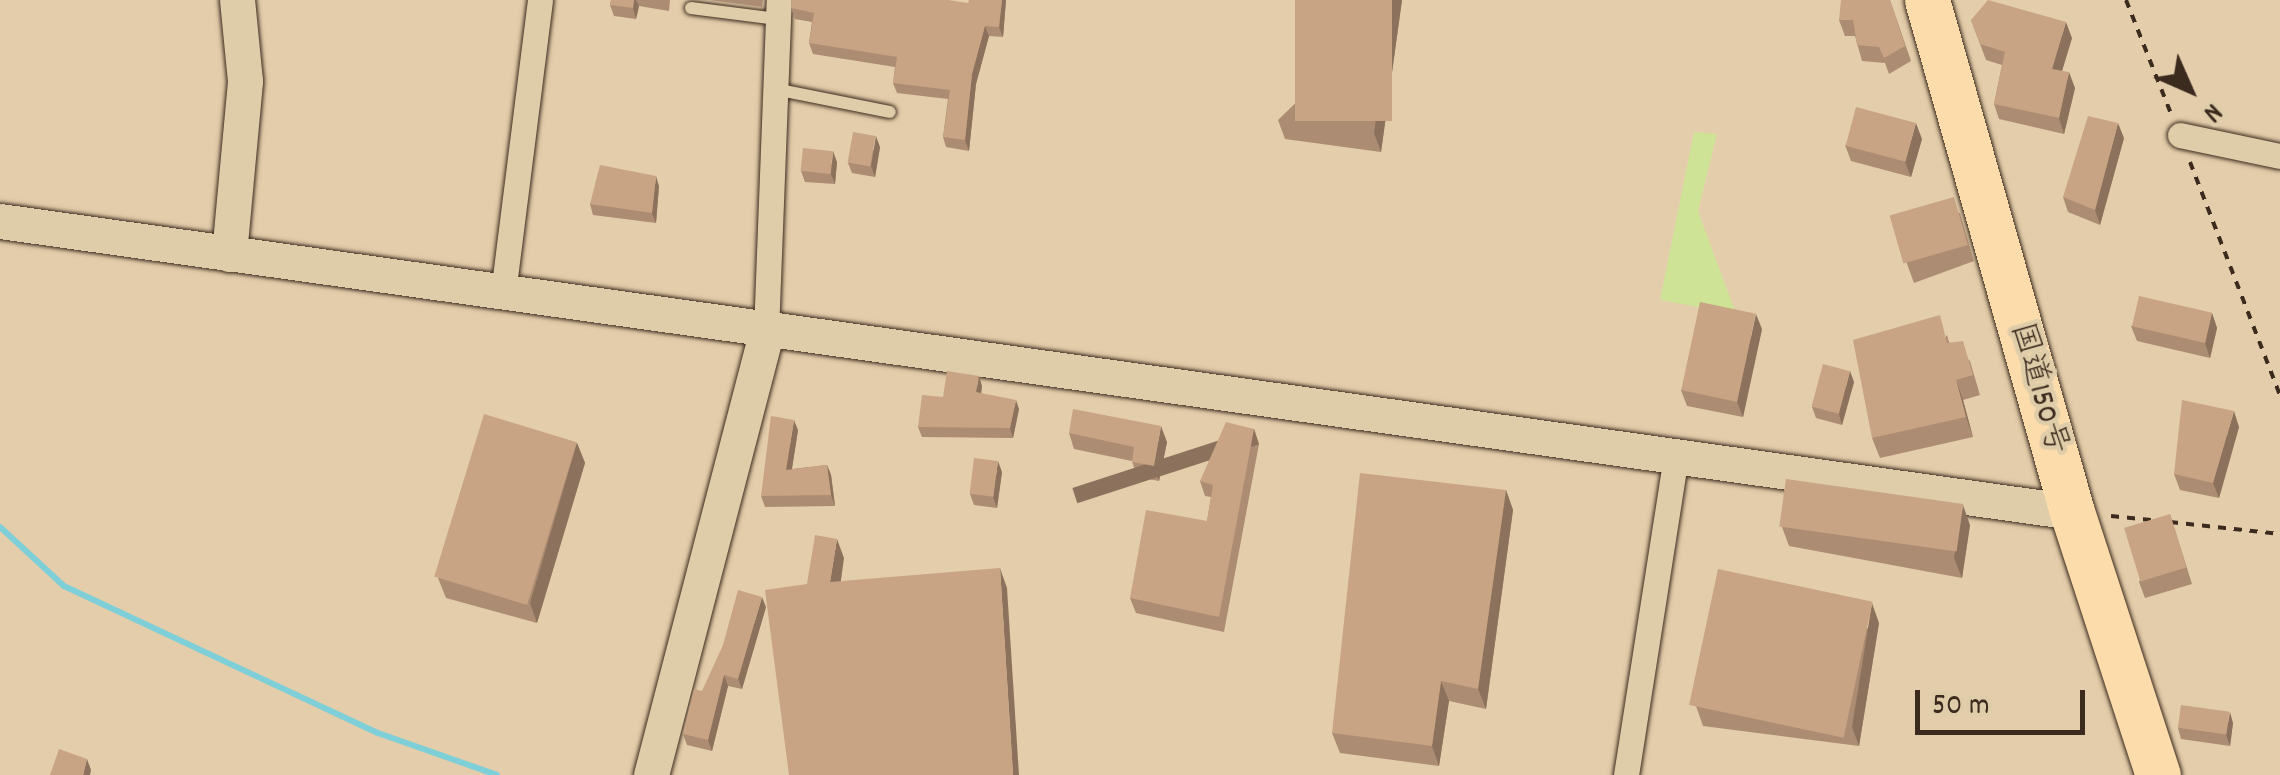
<!DOCTYPE html>
<meta charset="utf-8">
<style>
body{margin:0}
#map{position:relative;width:2280px;height:775px;overflow:hidden;background:#e4cdaa;font-family:Dekko,"Klee One",sans-serif}
div>[style]{position:absolute}
.green>*{inset:0;background:#cfe397}
.stream>*{height:6px;margin:-3px;padding:0 3px;transform-origin:3px;border-radius:3px;background:#7ecfd7}
.path>*{height:4px;margin-top:-2px;transform-origin:0;background:repeating-linear-gradient(90deg,#3b2a1e 0 8px,transparent 0 16px)}
.roads{filter:drop-shadow(0 0 2px #3b2a1e) drop-shadow(0 0 2px #3b2a1e)}
.lane>*{height:12px;margin:-6px;padding:0 6px;transform-origin:6px;border-radius:6px;background:#dfcdaa}
.street>*{height:25px;margin:-12.5px;padding:0 12.5px;transform-origin:12.5px;border-radius:12.5px;background:#dfcdaa}
.secondary>*{height:35px;margin:-17.5px;padding:0 17.5px;transform-origin:17.5px;border-radius:17.5px;background:#dfcdaa}
.highway>*{height:45px;margin:-22.5px;padding:0 22.5px;transform-origin:22.5px;border-radius:22.5px;background:#fddcac}
.wall>*{inset:0;background:#ac8c72}
.shaded-wall>*{inset:0;background:#8c725c;transform-origin:0 0}
.building>*{inset:0;background:#c8a384;transform-origin:0 0}
span{translate:-50% -50%;white-space:nowrap;text-align:center;line-height:1.15;-webkit-text-stroke:9px #dfcdaa;paint-order:stroke}
.street-label{font-size:32px;color:#3b2a1e}
.north{position:absolute;left:2140px;top:40px;width:100px;height:100px;-webkit-text-stroke:8px #dfcdaa;paint-order:stroke;rotate:135deg;font-size:28px;font-weight:700;line-height:40px;text-align:center;color:#3b2a1e}
.north::after{content:'';display:block;margin:auto;width:35px;height:45px;background:#3b2a1e;clip-path:polygon(50% 0,100% 100%,50% 72%,0 100%)}
.scale{position:absolute;left:1915px;top:690px;width:170px;height:45px;box-sizing:border-box;border:5px solid #3b2a1e;border-top:0;padding-left:12px;font-size:30px;line-height:35px;white-space:nowrap;color:#3b2a1e;-webkit-text-stroke:8px #dfcdaa;paint-order:stroke}
</style>
<div id="map">
<div class="green">
<i style="clip-path:polygon(1694px 132px,1717px 134px,1698px 211px,1736px 314px,1660px 300px)"></i>
</div>
<div class="stream">
<i style="left:0;top:527px;width:87px;rotate:42.7deg"></i>
<i style="left:64px;top:586px;width:347px;rotate:25.1deg"></i>
<i style="left:378px;top:733px;width:126px;rotate:19.4deg"></i>
</div>
<div class="path">
<i style="left:2126px;top:0;width:125px;rotate:68.4deg"></i>
<i style="left:2190px;top:162px;width:250px;rotate:68.9deg"></i>
<i style="left:2111px;top:516px;width:40px;rotate:5.7deg"></i>
<i style="left:2170px;top:522px;width:111px;rotate:6.2deg"></i>
</div>
<div class="roads">
<div class="lane">
<i style="left:691px;top:8px;width:87px;rotate:7.3deg"></i>
<i style="left:775px;top:89px;width:117px;rotate:11.3deg"></i>
</div>
<div class="street">
<i style="left:2180px;top:135px;width:102px;rotate:11.9deg"></i>
<i style="left:503px;top:293px;width:295px;rotate:-82.8deg"></i>
<i style="left:766px;top:332px;width:332px;rotate:-87.8deg"></i>
<i style="left:1626px;top:775px;width:325px;rotate:-81.1deg"></i>
</div>
<div class="secondary">
<i style="left:0;top:221px;width:2092px;rotate:7.99deg"></i>
<i style="left:229px;top:254px;width:174px;rotate:-84.7deg"></i>
<i style="left:245px;top:81px;width:81px;rotate:-95.6deg"></i>
<i style="left:651px;top:775px;width:458px;rotate:-75.4deg"></i>
</div>
<div class="highway">
<i style="left:1927px;top:0;width:532px;rotate:74.19deg"></i>
<i style="left:2072px;top:512px;width:277px;rotate:71.9deg"></i>
</div>
</div>
<div class="wall">
<i style="clip-path:polygon(611px 0,670px 0,669px 11px,639px 6px,636px 19px,614px 16px,610px 5px)"></i>
<i style="clip-path:polygon(709px 0,763px 0,762px 7px)"></i>
<i style="clip-path:polygon(1006px 0,1003px 37px,989px 36px,976px 84px,969px 151px,946px 147px,943px 137px,948px 99px,897px 93px,893px 83px,895px 67px,813px 54px,809px 43px,812px 22px,795px 19px,791px 8px,968px 3px)"></i>
<i style="clip-path:polygon(1402px 0,1381px 152px,1285px 139px,1278px 120px)"></i>
<i style="clip-path:polygon(1890px 0,1911px 61px,1889px 74px,1885px 63px,1862px 61px,1855px 36px,1845px 36px,1839px 20px)"></i>
<i style="clip-path:polygon(1971px 20px,2072px 38px,2062px 71px,2075px 88px,2064px 134px,1999px 119px,1994px 104px,2002px 65px,1986px 60px)"></i>
<i style="clip-path:polygon(2124px 138px,2100px 225px,2068px 212px,2063px 197px)"></i>
<i style="clip-path:polygon(1922px 139px,1911px 177px,1851px 161px,1845px 145px)"></i>
<i style="clip-path:polygon(880px 147px,875px 177px,852px 173px,848px 163px)"></i>
<i style="clip-path:polygon(837px 162px,835px 184px,805px 182px,801px 171px)"></i>
<i style="clip-path:polygon(659px 186px,656px 223px,593px 215px,590px 204px)"></i>
<i style="clip-path:polygon(1960px 213px,1974px 261px,1914px 283px,1891px 220px)"></i>
<i style="clip-path:polygon(2212px 313px,2217px 328px,2210px 358px,2137px 341px,2131px 326px)"></i>
<i style="clip-path:polygon(1762px 329px,1743px 417px,1687px 406px,1681px 390px)"></i>
<i style="clip-path:polygon(1947px 335px,1949px 342px,1970px 361px,1980px 395px,1963px 400px,1973px 437px,1880px 458px,1872px 438px)"></i>
<i style="clip-path:polygon(1854px 382px,1842px 425px,1816px 418px,1812px 407px)"></i>
<i style="clip-path:polygon(982px 386px,981px 393px,1019px 409px,1013px 438px,922px 437px,918px 427px,943px 397px)"></i>
<i style="clip-path:polygon(2239px 427px,2219px 498px,2180px 490px,2174px 474px)"></i>
<i style="clip-path:polygon(1254px 429px,1259px 444px,1224px 632px,1136px 613px,1130px 598px,1207px 521px,1211px 497px,1205px 496px,1200px 481px)"></i>
<i style="clip-path:polygon(798px 430px,792px 469px,827px 465px,831px 475px,835px 506px,765px 507px,761px 496px)"></i>
<i style="clip-path:polygon(1069px 433px,1167px 442px,1159px 481px,1137px 477px,1132px 461px,1074px 449px)"></i>
<i style="clip-path:polygon(577px 443px,585px 463px,537px 623px,446px 598px,438px 578px)"></i>
<i style="clip-path:polygon(1002px 472px,997px 508px,974px 505px,970px 494px)"></i>
<i style="clip-path:polygon(1506px 490px,1513px 510px,1486px 709px,1449px 701px,1439px 766px,1340px 753px,1332px 733px)"></i>
<i style="clip-path:polygon(2170px 514px,2192px 584px,2145px 598px,2139px 582px)"></i>
<i style="clip-path:polygon(1970px 525px,1962px 578px,1789px 546px,1782px 527px)"></i>
<i style="clip-path:polygon(766px 607px,742px 689px,728px 686px,712px 751px,687px 745px,683px 734px,702px 691px)"></i>
<i style="clip-path:polygon(1879px 623px,1859px 746px,1703px 726px,1696px 706px)"></i>
<i style="clip-path:polygon(2233px 723px,2230px 746px,2181px 739px,2178px 728px)"></i>
</div>
<div class="shaded-wall">
<i style="clip-path:polygon(634px 0,636px 0,639px 6px,636px 19px,633px 8px)"></i>
<i style="clip-path:polygon(1002px 0,1006px 0,1003px 37px,999px 27px)"></i>
<i style="clip-path:polygon(1392px 0,1402px 0,1381px 152px,1374px 133px)"></i>
<i style="clip-path:polygon(2066px 22px,2072px 38px,2058px 84px,2052px 69px)"></i>
<i style="clip-path:polygon(985px 26px,989px 36px,976px 84px,969px 151px,965px 140px,972px 74px)"></i>
<i style="clip-path:polygon(2069px 72px,2075px 88px,2064px 134px,2059px 118px)"></i>
<i style="clip-path:polygon(1916px 123px,1922px 139px,1911px 177px,1905px 162px)"></i>
<i style="clip-path:polygon(2118px 123px,2124px 138px,2100px 225px,2095px 210px)"></i>
<i style="clip-path:polygon(876px 136px,880px 147px,875px 177px,871px 166px)"></i>
<i style="clip-path:polygon(833px 151px,837px 162px,835px 184px,831px 174px)"></i>
<i style="clip-path:polygon(656px 176px,659px 186px,656px 223px,652px 213px)"></i>
<i style="clip-path:polygon(2212px 313px,2217px 328px,2210px 358px,2205px 343px)"></i>
<i style="clip-path:polygon(1756px 314px,1762px 329px,1743px 417px,1737px 402px)"></i>
<i style="clip-path:polygon(1850px 371px,1854px 382px,1842px 425px,1839px 414px)"></i>
<i style="clip-path:polygon(979px 376px,982px 386px,980px 402px,976px 392px)"></i>
<i style="clip-path:polygon(1956px 380px,1963px 400px,1973px 437px,1966px 417px)"></i>
<i style="clip-path:polygon(1016px 400px,1019px 409px,1013px 438px,1010px 428px)"></i>
<i style="clip-path:polygon(2234px 411px,2239px 427px,2219px 498px,2213px 483px)"></i>
<i style="clip-path:polygon(794px 420px,798px 430px,790px 481px,786px 470px)"></i>
<i style="clip-path:polygon(1161px 426px,1167px 442px,1159px 481px,1154px 466px)"></i>
<i style="left:1254px;top:429px;width:16px;height:191px;rotate:72deg"></i>
<i style="clip-path:polygon(577px 443px,585px 463px,537px 623px,530px 603px)"></i>
<i style="clip-path:polygon(998px 461px,1002px 472px,997px 508px,993px 497px)"></i>
<i style="clip-path:polygon(827px 465px,831px 475px,835px 506px,831px 495px)"></i>
<i style="clip-path:polygon(1506px 490px,1513px 510px,1486px 709px,1478px 689px)"></i>
<i style="clip-path:polygon(1963px 505px,1970px 525px,1962px 578px,1954px 558px)"></i>
<i style="clip-path:polygon(837px 539px,844px 558px,838px 602px,830px 582px)"></i>
<i style="clip-path:polygon(1000px 568px,1007px 588px,1019px 775px,1013px 775px)"></i>
<i style="clip-path:polygon(762px 597px,766px 607px,742px 689px,738px 679px)"></i>
<i style="clip-path:polygon(1872px 603px,1879px 623px,1859px 746px,1852px 727px)"></i>
<i style="clip-path:polygon(724px 675px,728px 686px,712px 751px,708px 740px)"></i>
<i style="clip-path:polygon(1441px 681px,1449px 701px,1439px 766px,1432px 746px)"></i>
<i style="clip-path:polygon(2230px 712px,2233px 723px,2230px 746px,2226px 735px)"></i>
<i style="clip-path:polygon(87px 759px,91px 770px,90px 775px,83px 775px)"></i>
</div>
<div class="building">
<i style="clip-path:polygon(611px 0,634px 0,633px 8px,610px 5px)"></i>
<i style="clip-path:polygon(792px 0,948px 0,968px 3px,969px 0,1002px 0,999px 27px,985px 26px,972px 74px,965px 140px,943px 137px,950px 90px,893px 83px,897px 57px,809px 43px,814px 13px,791px 8px)"></i>
<i style="left:1295px;top:0;width:97px;height:121px"></i>
<i style="clip-path:polygon(1841px 0,1890px 0,1905px 46px,1884px 58px,1879px 47px,1857px 45px,1853px 20px,1839px 20px)"></i>
<i style="clip-path:polygon(1988px 0,2066px 22px,2052px 69px,2069px 72px,2059px 118px,1994px 104px,2005px 52px,1980px 44px,1971px 20px)"></i>
<i style="left:1856px;top:107px;width:62px;height:40px;rotate:15deg"></i>
<i style="clip-path:polygon(2088px 116px,2118px 123px,2095px 210px,2063px 197px)"></i>
<i style="left:853px;top:132px;width:23px;height:31px;rotate:10deg"></i>
<i style="left:803px;top:148px;width:30px;height:23px;rotate:6deg"></i>
<i style="clip-path:polygon(600px 165px,656px 176px,652px 213px,590px 204px)"></i>
<i style="left:1954px;top:197px;width:50px;height:67px;rotate:74deg"></i>
<i style="left:2139px;top:296px;width:75px;height:31px;rotate:13deg"></i>
<i style="left:1700px;top:302px;width:57px;height:90px;rotate:12deg"></i>
<i style="clip-path:polygon(1940px 315px,1947px 343px,1963px 341px,1973px 375px,1956px 380px,1966px 417px,1872px 438px,1853px 340px)"></i>
<i style="left:1823px;top:364px;width:28px;height:44px;rotate:15deg"></i>
<i style="clip-path:polygon(947px 371px,979px 376px,976px 392px,1016px 400px,1010px 428px,918px 427px,922px 395px,943px 397px)"></i>
<i style="clip-path:polygon(2182px 400px,2234px 411px,2213px 483px,2174px 474px)"></i>
<i style="clip-path:polygon(1073px 409px,1161px 426px,1154px 466px,1132px 462px,1134px 447px,1069px 433px)"></i>
<i style="left:484px;top:414px;width:97px;height:170px;rotate:17deg"></i>
<i style="clip-path:polygon(771px 416px,794px 420px,786px 470px,827px 465px,831px 495px,761px 496px)"></i>
<i style="clip-path:polygon(1226px 422px,1254px 429px,1219px 617px,1130px 598px,1146px 510px,1207px 521px,1213px 485px,1200px 481px)"></i>
<i style="left:974px;top:458px;width:24px;height:36px;rotate:7deg"></i>
<i style="clip-path:polygon(1360px 473px,1506px 490px,1478px 689px,1441px 681px,1432px 746px,1332px 733px)"></i>
<i style="left:1786px;top:479px;width:179px;height:48px;rotate:8deg"></i>
<i style="left:2170px;top:514px;width:56px;height:48px;rotate:73deg"></i>
<i style="clip-path:polygon(815px 535px,837px 539px,830px 582px,1000px 568px,1013px 775px,789px 775px,765px 590px,807px 584px)"></i>
<i style="left:1718px;top:569px;width:158px;height:139px;rotate:12deg"></i>
<i style="clip-path:polygon(738px 590px,762px 597px,738px 679px,724px 675px,708px 740px,683px 734px,694px 689px,702px 691px,723px 645px)"></i>
<i style="left:2181px;top:705px;width:49px;height:23px;rotate:8deg"></i>
<i style="clip-path:polygon(59px 749px,87px 759px,83px 775px,50px 775px)"></i>
</div>
<div class="street-label">
<span style="left:2037px;top:389px;rotate:74deg">国道150号</span>
</div>
<div class="north">N</div>
<div class="scale">50 m</div>
</div>
